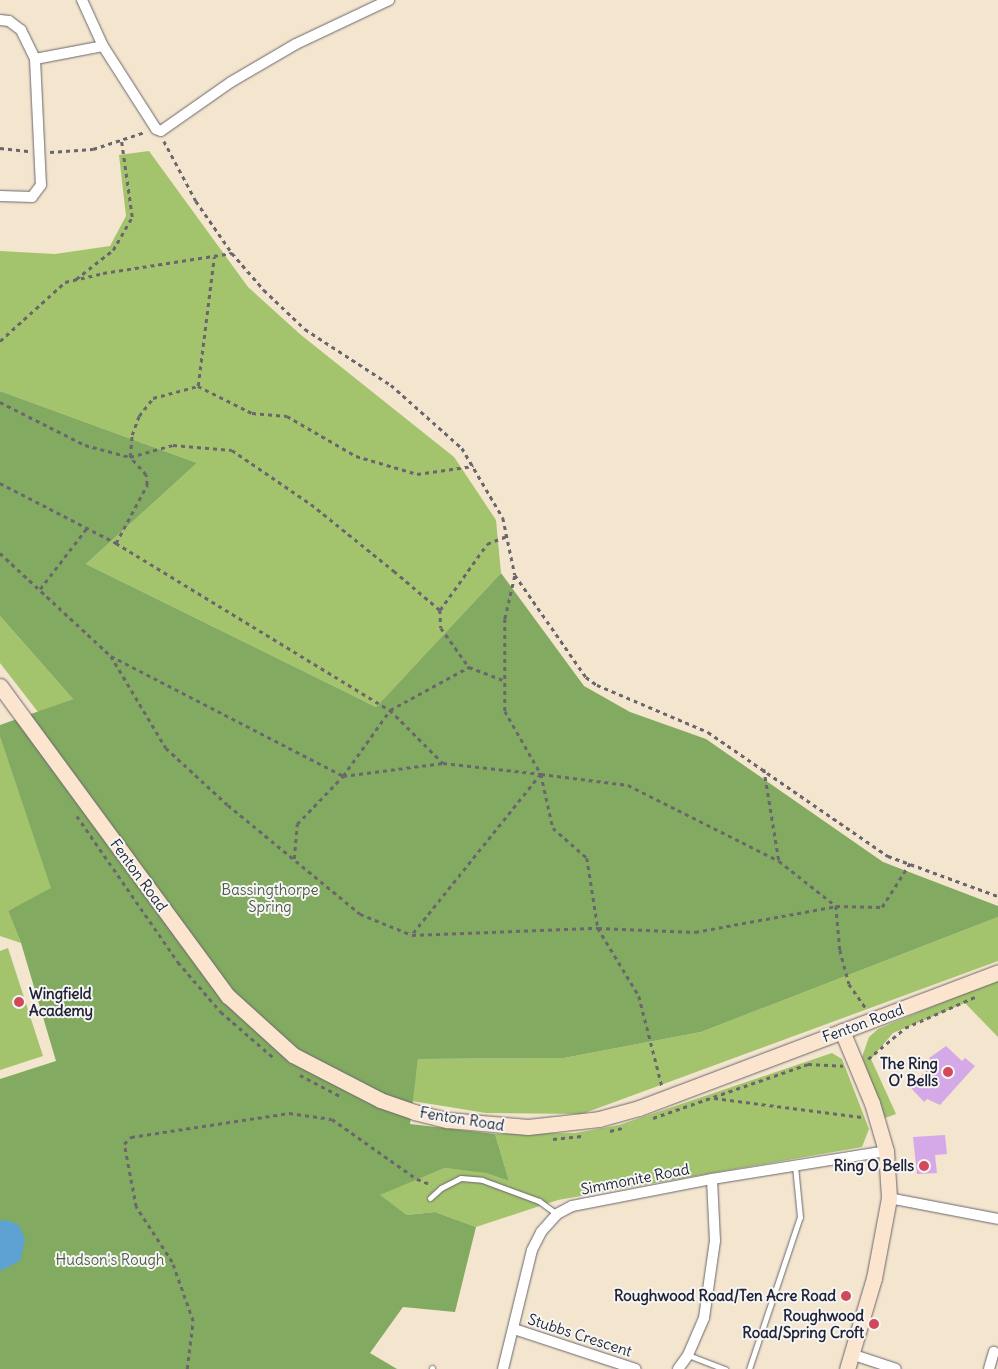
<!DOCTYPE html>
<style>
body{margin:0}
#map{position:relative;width:998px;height:1369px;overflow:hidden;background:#f3e5ce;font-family:Delius,sans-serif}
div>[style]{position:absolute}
.green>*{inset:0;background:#a3c46d}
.forest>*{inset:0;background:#82aa60}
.water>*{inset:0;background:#5ea2d3}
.building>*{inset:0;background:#d5a9e7}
.path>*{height:2.5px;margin-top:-1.25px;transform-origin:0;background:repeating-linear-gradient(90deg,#6b666e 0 4px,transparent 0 8px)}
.roads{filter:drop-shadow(0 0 1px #6b666e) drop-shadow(0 0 1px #6b666e)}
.lane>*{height:5px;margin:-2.5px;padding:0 2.5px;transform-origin:2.5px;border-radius:2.5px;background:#fff}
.street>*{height:10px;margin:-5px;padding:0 5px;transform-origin:5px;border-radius:5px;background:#fff}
.secondary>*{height:15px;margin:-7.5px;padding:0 7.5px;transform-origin:7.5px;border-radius:7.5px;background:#fce5cf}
.dots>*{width:14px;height:14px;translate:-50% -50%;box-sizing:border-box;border:2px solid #f6f6f2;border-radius:50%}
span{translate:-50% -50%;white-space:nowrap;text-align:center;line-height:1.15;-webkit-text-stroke:4px #f6f6f2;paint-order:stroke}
.street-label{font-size:15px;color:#22223b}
.park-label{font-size:15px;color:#4f5b4c}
.poi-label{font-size:15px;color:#22223b;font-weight:700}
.left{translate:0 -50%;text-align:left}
.right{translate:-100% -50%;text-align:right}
</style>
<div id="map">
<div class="green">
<i style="clip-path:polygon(149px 151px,248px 287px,301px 335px,454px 457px,496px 520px,501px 573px,376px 707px,86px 564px,197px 463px,0 391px,0 251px,55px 254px,110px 246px,126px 216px,119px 155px)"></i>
<i style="clip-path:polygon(0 616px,73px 699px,38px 712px,0 663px)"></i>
<i style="clip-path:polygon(0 737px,52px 889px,8px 911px,21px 943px,0 936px)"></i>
<i style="clip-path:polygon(998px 917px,998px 961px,582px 1114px,486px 1113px,412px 1101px,418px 1059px,564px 1058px,701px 1032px)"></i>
<i style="clip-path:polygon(8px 948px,43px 1056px,0 1070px,0 951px)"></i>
<i style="clip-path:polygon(998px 979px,998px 1037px,965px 1003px,893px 1033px,871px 1059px,896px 1114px,885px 1118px,862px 1057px,869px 1037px,878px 1029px)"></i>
<i style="clip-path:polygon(832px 1053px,842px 1059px,869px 1129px,862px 1147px,558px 1200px,476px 1227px,435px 1212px,407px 1215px,379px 1195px,445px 1168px,484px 1172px,509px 1181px,495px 1134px,575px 1133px,619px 1125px)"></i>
</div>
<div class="forest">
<i style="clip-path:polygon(0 391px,197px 463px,86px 564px,376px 707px,501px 573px,584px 686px,630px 712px,706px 739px,883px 862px,998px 906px,998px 917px,701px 1032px,564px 1058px,418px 1059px,410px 1124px,495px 1134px,509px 1181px,486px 1173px,445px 1168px,380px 1195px,407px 1215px,435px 1212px,476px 1227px,455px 1312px,403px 1307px,370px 1353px,397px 1369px,0 1369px,0 1079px,56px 1061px,21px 943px,8px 911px,51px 888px,0 737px,0 725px,73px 699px,0 616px)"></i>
</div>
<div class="water">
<i style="clip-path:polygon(6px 1220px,19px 1225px,25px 1240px,20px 1261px,0 1271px,0 1221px)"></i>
</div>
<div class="building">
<i style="clip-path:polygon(946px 1046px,962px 1061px,965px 1058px,975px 1066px,940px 1105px,927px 1099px,924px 1102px,910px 1087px,934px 1063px,929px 1058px)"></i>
<i style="clip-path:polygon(945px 1135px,947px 1154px,935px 1155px,937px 1173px,917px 1174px,913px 1137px)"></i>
</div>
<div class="path">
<i style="left:164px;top:141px;width:68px;rotate:61.9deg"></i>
<i style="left:196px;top:201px;width:63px;rotate:55.3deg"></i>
<i style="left:232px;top:253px;width:49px;rotate:49.1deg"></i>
<i style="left:264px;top:290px;width:57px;rotate:43.6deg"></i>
<i style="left:305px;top:329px;width:103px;rotate:33.1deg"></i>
<i style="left:391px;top:385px;width:95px;rotate:41.6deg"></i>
<i style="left:462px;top:448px;width:81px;rotate:59.6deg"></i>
<i style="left:503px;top:518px;width:58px;rotate:78.1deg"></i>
<i style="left:515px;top:575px;width:124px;rotate:55.2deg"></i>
<i style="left:586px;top:677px;width:14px;rotate:36deg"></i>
<i style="left:597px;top:685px;width:121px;rotate:22.9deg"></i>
<i style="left:708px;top:732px;width:219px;rotate:34.6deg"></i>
<i style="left:888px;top:856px;width:117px;rotate:20deg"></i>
<i style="left:0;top:148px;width:30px;rotate:6deg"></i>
<i style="left:50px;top:152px;width:43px;rotate:-4deg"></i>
<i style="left:93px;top:149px;width:55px;rotate:-18.1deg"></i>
<i style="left:76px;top:279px;width:47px;rotate:-38.1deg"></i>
<i style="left:113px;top:250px;width:38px;rotate:-60deg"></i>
<i style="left:132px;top:217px;width:79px;rotate:-98deg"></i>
<i style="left:0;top:341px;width:88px;rotate:-42.2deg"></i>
<i style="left:65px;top:282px;width:39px;rotate:-13deg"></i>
<i style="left:103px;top:273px;width:131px;rotate:-8.8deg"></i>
<i style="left:198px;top:386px;width:130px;rotate:-82.9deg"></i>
<i style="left:0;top:402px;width:95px;rotate:26.8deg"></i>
<i style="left:85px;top:445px;width:47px;rotate:14.9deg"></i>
<i style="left:130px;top:457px;width:45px;rotate:-15.6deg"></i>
<i style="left:173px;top:445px;width:59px;rotate:4.8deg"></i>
<i style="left:232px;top:450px;width:96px;rotate:34.4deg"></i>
<i style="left:311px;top:504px;width:107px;rotate:38.9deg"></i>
<i style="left:394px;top:571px;width:60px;rotate:40.3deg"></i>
<i style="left:440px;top:610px;width:18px;rotate:87deg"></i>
<i style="left:441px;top:628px;width:48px;rotate:54.3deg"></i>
<i style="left:469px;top:667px;width:39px;rotate:21deg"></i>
<i style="left:0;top:483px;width:131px;rotate:27.3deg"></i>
<i style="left:116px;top:543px;width:321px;rotate:31.4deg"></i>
<i style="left:390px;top:710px;width:75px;rotate:45deg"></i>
<i style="left:116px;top:543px;width:66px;rotate:-61.9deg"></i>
<i style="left:147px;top:485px;width:10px;rotate:-96deg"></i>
<i style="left:146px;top:475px;width:24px;rotate:-132deg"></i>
<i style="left:130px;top:457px;width:22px;rotate:-85deg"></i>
<i style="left:132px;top:435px;width:20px;rotate:-70deg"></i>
<i style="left:139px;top:416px;width:23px;rotate:-52deg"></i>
<i style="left:153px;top:398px;width:47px;rotate:-14.9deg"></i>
<i style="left:198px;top:386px;width:60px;rotate:26.6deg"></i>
<i style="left:252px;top:413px;width:35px;rotate:5deg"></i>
<i style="left:287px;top:416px;width:80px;rotate:30.1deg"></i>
<i style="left:356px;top:456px;width:64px;rotate:16.4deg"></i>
<i style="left:417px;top:474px;width:57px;rotate:-8.1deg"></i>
<i style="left:0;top:553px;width:151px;rotate:42.9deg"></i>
<i style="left:111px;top:656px;width:261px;rotate:27.3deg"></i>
<i style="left:343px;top:776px;width:101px;rotate:-7.4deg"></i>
<i style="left:443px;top:763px;width:99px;rotate:6.4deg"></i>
<i style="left:541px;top:774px;width:206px;rotate:128.7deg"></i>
<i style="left:515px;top:576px;width:44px;rotate:103.1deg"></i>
<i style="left:505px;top:619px;width:92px;rotate:90deg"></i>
<i style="left:505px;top:711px;width:73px;rotate:60.3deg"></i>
<i style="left:541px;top:774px;width:88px;rotate:7.2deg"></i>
<i style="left:628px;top:785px;width:169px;rotate:26.7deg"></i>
<i style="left:779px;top:861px;width:73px;rotate:38.3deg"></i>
<i style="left:836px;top:906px;width:44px;rotate:84.8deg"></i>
<i style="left:840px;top:950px;width:35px;rotate:75deg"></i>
<i style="left:849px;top:984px;width:29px;rotate:55deg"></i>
<i style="left:40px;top:589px;width:76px;rotate:-52.5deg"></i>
<i style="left:440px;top:610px;width:81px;rotate:-54.5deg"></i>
<i style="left:487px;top:544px;width:22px;rotate:-22deg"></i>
<i style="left:111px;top:656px;width:107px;rotate:59.1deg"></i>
<i style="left:166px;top:748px;width:84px;rotate:42.6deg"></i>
<i style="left:228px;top:805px;width:171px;rotate:39.5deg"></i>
<i style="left:360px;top:914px;width:56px;rotate:22deg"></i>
<i style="left:412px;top:935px;width:186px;rotate:-2.2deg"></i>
<i style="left:598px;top:928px;width:97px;rotate:2.4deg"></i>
<i style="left:695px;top:932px;width:143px;rotate:-10.4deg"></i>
<i style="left:836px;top:906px;width:46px;rotate:1.2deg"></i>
<i style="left:882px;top:907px;width:52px;rotate:-57.5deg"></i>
<i style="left:764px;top:769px;width:93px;rotate:80.7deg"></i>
<i style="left:541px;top:774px;width:55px;rotate:77.5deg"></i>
<i style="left:553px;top:828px;width:45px;rotate:41.4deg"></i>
<i style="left:587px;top:858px;width:71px;rotate:81.1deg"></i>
<i style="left:598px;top:928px;width:79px;rotate:58.9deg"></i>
<i style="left:639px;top:996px;width:93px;rotate:75.7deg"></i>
<i style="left:77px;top:816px;width:178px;rotate:55.3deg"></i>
<i style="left:178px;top:962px;width:66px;rotate:49.3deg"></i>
<i style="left:221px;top:1012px;width:69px;rotate:40.9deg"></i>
<i style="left:294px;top:859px;width:35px;rotate:-85deg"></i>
<i style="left:297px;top:824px;width:66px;rotate:-46.2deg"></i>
<i style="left:343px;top:776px;width:81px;rotate:-54.5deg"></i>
<i style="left:390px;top:710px;width:90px;rotate:-28.6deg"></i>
<i style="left:868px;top:1059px;width:48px;rotate:-40deg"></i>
<i style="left:905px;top:1028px;width:79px;rotate:-24deg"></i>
<i style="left:300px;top:1075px;width:45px;rotate:27.7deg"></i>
<i style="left:714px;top:1098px;width:149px;rotate:7.3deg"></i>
<i style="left:653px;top:1118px;width:164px;rotate:-19.2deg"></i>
<i style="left:808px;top:1064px;width:35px;rotate:3deg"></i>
<i style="left:610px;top:1131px;width:16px;rotate:-14deg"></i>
<i style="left:553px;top:1139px;width:29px;rotate:-6deg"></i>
<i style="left:187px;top:1369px;width:48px;rotate:-82.9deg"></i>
<i style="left:193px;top:1321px;width:63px;rotate:-109.6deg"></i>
<i style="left:172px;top:1262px;width:66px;rotate:-123.2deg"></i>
<i style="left:136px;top:1207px;width:64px;rotate:-100.8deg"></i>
<i style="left:124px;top:1144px;width:10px;rotate:-45deg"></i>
<i style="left:131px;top:1137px;width:160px;rotate:-8.6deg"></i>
<i style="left:289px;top:1113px;width:43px;rotate:7.9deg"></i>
<i style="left:332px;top:1119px;width:104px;rotate:35.2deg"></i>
<i style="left:417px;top:1179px;width:16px;rotate:22deg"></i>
</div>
<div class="roads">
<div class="lane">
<i style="left:430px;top:1198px;width:15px;rotate:-42deg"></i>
<i style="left:441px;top:1188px;width:22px;rotate:-27deg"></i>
<i style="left:461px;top:1178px;width:21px;rotate:5deg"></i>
<i style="left:482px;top:1180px;width:61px;rotate:20.2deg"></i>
<i style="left:539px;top:1201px;width:22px;rotate:36deg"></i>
<i style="left:688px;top:1355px;width:40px;rotate:21deg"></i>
<i style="left:432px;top:1369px;width:1px;rotate:-90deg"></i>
<i style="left:749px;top:1369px;width:160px;rotate:-71.5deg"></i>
<i style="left:800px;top:1217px;width:51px;rotate:-95.6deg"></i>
</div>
<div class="street">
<i style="left:82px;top:0;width:51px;rotate:65.5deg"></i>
<i style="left:103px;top:46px;width:98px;rotate:57.4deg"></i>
<i style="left:156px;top:129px;width:5px;rotate:22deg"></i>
<i style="left:161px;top:131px;width:85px;rotate:-35deg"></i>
<i style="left:231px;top:82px;width:75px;rotate:-30.3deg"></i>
<i style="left:296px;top:44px;width:103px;rotate:-25.3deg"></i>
<i style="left:0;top:20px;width:9px;rotate:6deg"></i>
<i style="left:9px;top:21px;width:15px;rotate:37deg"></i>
<i style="left:21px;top:30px;width:32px;rotate:64deg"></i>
<i style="left:35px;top:59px;width:126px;rotate:87.3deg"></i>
<i style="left:41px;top:185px;width:15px;rotate:127deg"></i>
<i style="left:32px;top:197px;width:32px;rotate:-178deg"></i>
<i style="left:35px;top:59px;width:69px;rotate:-10.8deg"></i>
<i style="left:889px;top:1198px;width:111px;rotate:10.9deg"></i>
<i style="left:514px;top:1329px;width:128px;rotate:18.2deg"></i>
<i style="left:851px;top:1354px;width:47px;rotate:18.4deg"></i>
<i style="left:503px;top:1369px;width:122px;rotate:-76.3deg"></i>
<i style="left:532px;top:1250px;width:20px;rotate:-63deg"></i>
<i style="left:541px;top:1232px;width:24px;rotate:-48deg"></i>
<i style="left:557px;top:1214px;width:17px;rotate:-28deg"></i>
<i style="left:572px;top:1206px;width:143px;rotate:-10.9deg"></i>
<i style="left:712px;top:1179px;width:176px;rotate:-9.1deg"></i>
<i style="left:678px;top:1369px;width:17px;rotate:-54deg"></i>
<i style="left:688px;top:1355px;width:40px;rotate:-66.6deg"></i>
<i style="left:704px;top:1318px;width:78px;rotate:-81.9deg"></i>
<i style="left:715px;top:1241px;width:62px;rotate:-92.8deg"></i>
<i style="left:989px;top:1369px;width:18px;rotate:-74deg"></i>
</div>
<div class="secondary">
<i style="left:0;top:686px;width:385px;rotate:53.7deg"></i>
<i style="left:228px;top:996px;width:88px;rotate:42.2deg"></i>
<i style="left:293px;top:1055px;width:98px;rotate:27.3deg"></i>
<i style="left:380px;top:1100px;width:36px;rotate:19deg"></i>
<i style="left:414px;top:1112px;width:34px;rotate:14deg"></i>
<i style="left:447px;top:1120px;width:81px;rotate:4.9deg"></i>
<i style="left:528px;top:1127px;width:71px;rotate:-6.4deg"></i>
<i style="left:599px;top:1119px;width:41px;rotate:-15.4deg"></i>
<i style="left:639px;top:1108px;width:384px;rotate:-20.7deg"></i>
<i style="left:842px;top:1031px;width:78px;rotate:67.4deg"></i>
<i style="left:872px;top:1103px;width:50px;rotate:73.7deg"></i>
<i style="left:886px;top:1151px;width:47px;rotate:86.3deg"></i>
<i style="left:889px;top:1198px;width:81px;rotate:100.6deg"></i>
<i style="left:874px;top:1278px;width:95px;rotate:106.5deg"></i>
</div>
</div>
<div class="dots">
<i style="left:19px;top:1002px;background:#d1495b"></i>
<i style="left:948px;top:1072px;background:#d1495b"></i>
<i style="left:924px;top:1166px;background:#d1495b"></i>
<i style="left:846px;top:1296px;background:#d1495b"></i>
<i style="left:874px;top:1324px;background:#d1495b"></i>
</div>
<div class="street-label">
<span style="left:139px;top:875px;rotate:54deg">Fenton Road</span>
<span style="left:863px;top:1023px;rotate:-20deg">Fenton Road</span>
<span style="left:462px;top:1119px;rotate:9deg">Fenton Road</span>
<span style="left:635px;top:1179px;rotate:-11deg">Simmonite Road</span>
<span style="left:580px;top:1335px;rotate:18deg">Stubbs Crescent</span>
</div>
<div class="park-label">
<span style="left:270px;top:898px">Bassingthorpe<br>Spring</span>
<span style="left:110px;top:1260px">Hudson's Rough</span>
</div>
<div class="poi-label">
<span class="left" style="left:29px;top:1002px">Wingfield<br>Academy</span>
<span class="right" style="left:938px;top:1072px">The Ring<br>O' Bells</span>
<span class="right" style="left:914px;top:1166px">Ring O Bells</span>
<span class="right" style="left:836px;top:1296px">Roughwood Road/Ten Acre Road</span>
<span class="right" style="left:864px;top:1324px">Roughwood<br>Road/Spring Croft</span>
</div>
</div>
